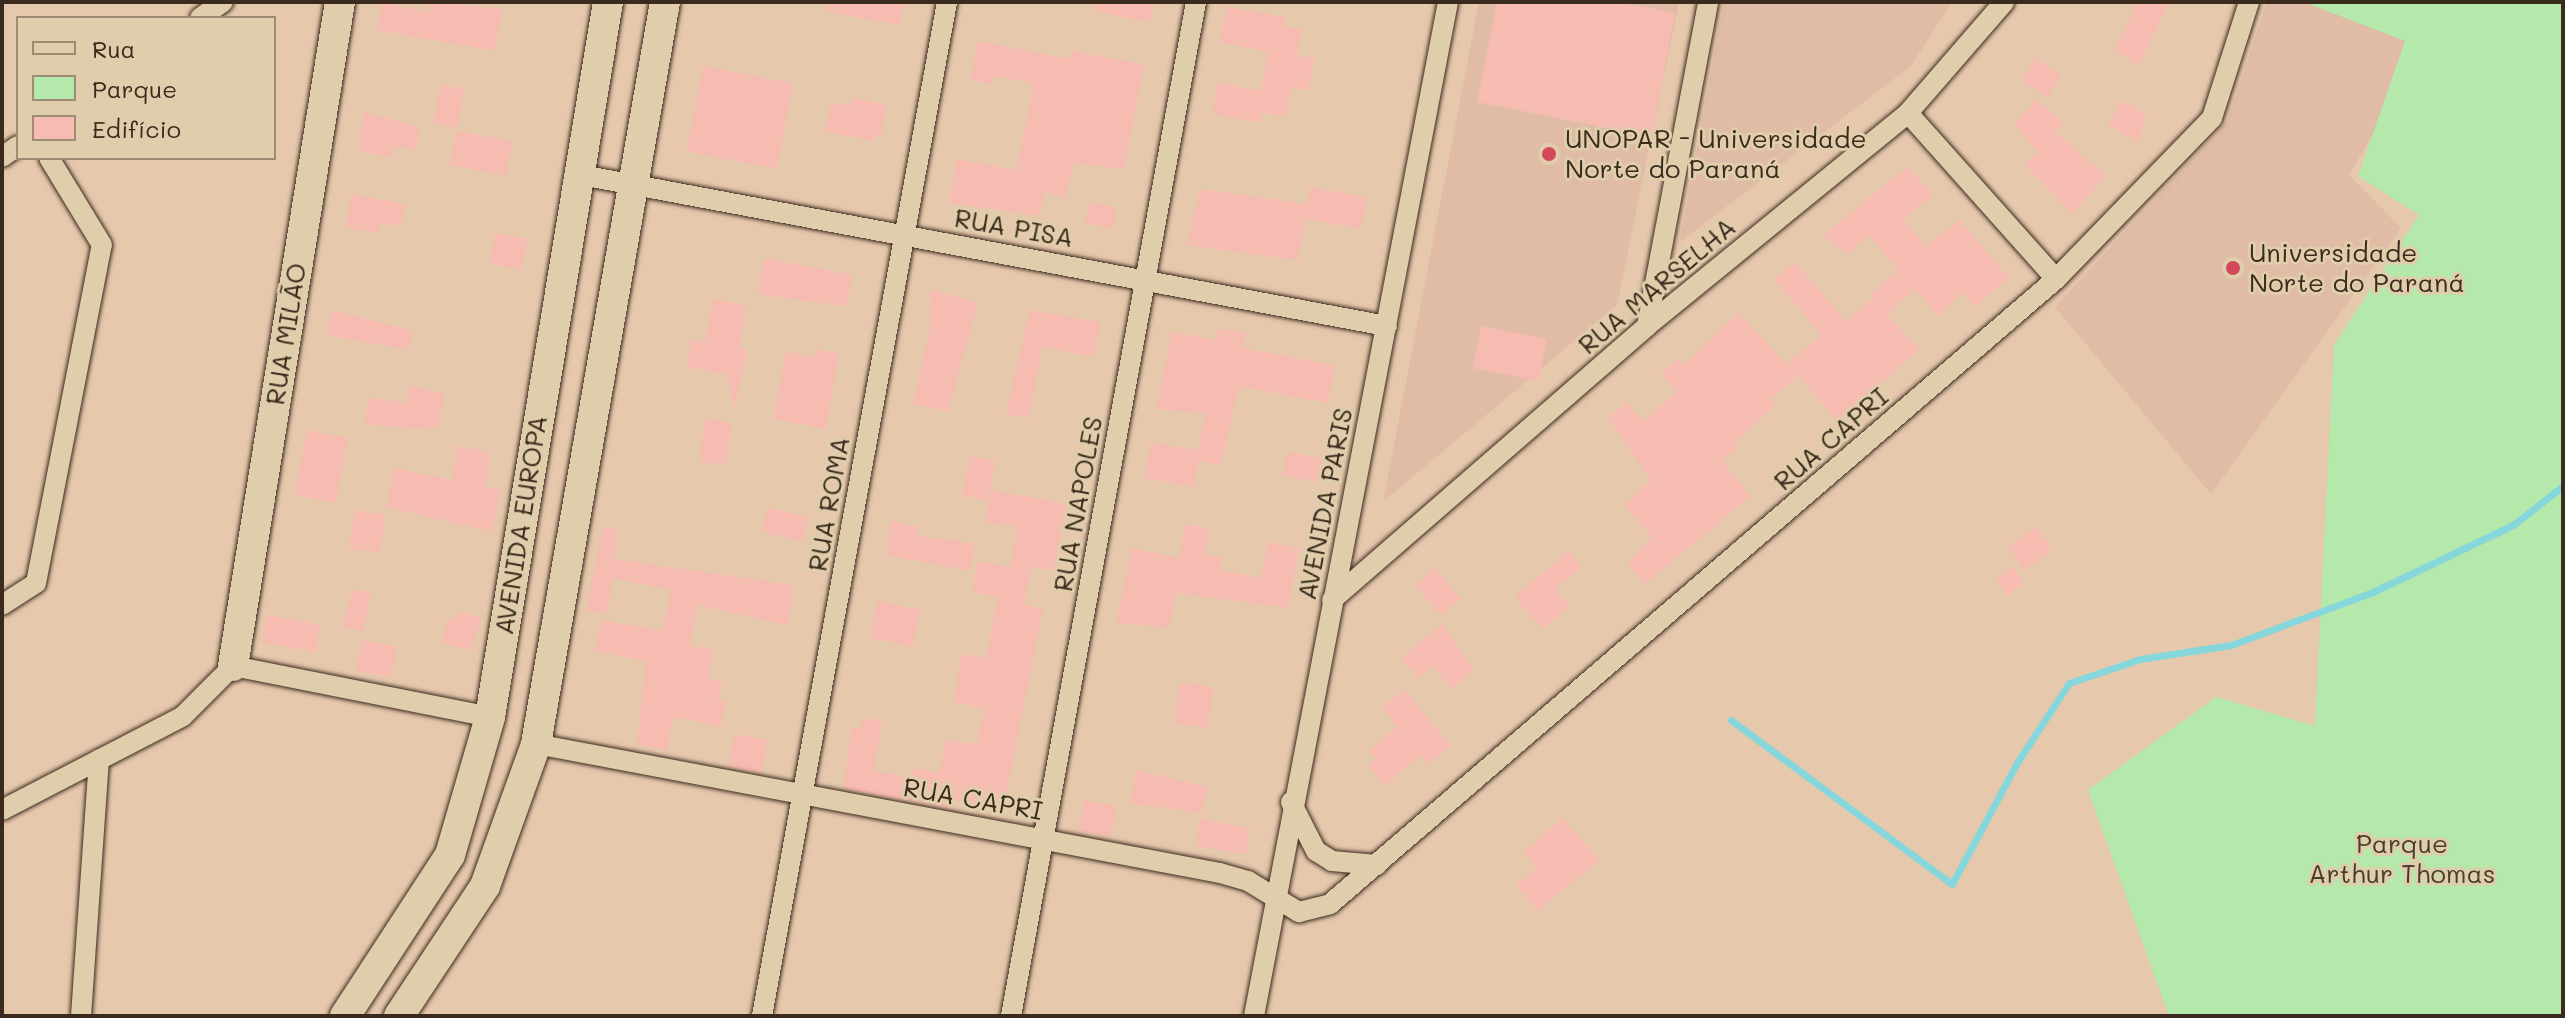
<!DOCTYPE html>
<meta charset="utf-8">
<style>
body{margin:0}
#map{position:relative;width:2565px;height:1018px;overflow:hidden;background:#e6c8ad;font-family:Mali,sans-serif}
div>[style]{position:absolute}
.built>*{inset:0;background:#e0bba5}
.green>*{inset:0;background:#b4e9ab}
.stream>*{height:7px;margin:-3.5px;padding:0 3.5px;transform-origin:3.5px;border-radius:3.5px;background:#86d7dc}
.building>*{inset:0;background:#f6bbb1;transform-origin:0 0}
.roads{filter:drop-shadow(0 0 2px #3b2a1e) drop-shadow(0 0 2px #3b2a1e)}
.street>*{height:20px;margin:-10px;padding:0 10px;transform-origin:10px;border-radius:10px;background:#dfcdab}
.secondary>*{height:30px;margin:-15px;padding:0 15px;transform-origin:15px;border-radius:15px;background:#dfcdab}
.dots>*{width:22px;height:22px;translate:-50% -50%;box-sizing:border-box;border:4px solid #dfcdab;border-radius:50%}
span{translate:-50% -50%;white-space:nowrap;text-align:center;line-height:1.15;-webkit-text-stroke:6px #dfcdab;paint-order:stroke}
.poi-label{font-size:26px;color:#3b2a1e}
.left{translate:0 -50%;text-align:left}
.street-label{font-size:26px;color:#3b2a1e}
.park-label{font-size:26px;color:#473d2c}
.frame{position:absolute;inset:0;border:4px solid #3b2a1e;pointer-events:none}
.legend{position:absolute;left:16px;top:16px;width:260px;height:144px;box-sizing:border-box;background:#dfcdab;border:2px solid #9d8c73;margin:0;padding:10px 14px;list-style:none;font-size:24px;color:#3b2a1e}
.legend li{display:flex;align-items:center;gap:16px;height:40px}
.legend b{width:40px;border:2px solid #9d8c73}
</style>
<div id="map">
<div class="built">
<i style="clip-path:polygon(1479px 2px,1679px 2px,1617px 305px,1383px 502px)"></i>
<i style="clip-path:polygon(1724px 2px,1952px 2px,1911px 66px,1680px 242px)"></i>
<i style="clip-path:polygon(2267px 2px,2399px 2px,2443px 14px,2349px 175px,2401px 228px,2211px 494px,2055px 307px,2228px 120px)"></i>
</div>
<div class="green">
<i style="clip-path:polygon(2304px 2px,2563px 2px,2563px 1016px,2169px 1016px,2088px 790px,2216px 697px,2315px 726px,2334px 345px,2419px 215px,2358px 176px,2405px 41px)"></i>
</div>
<div class="stream">
<i style="left:1731px;top:720px;width:275px;rotate:36.6deg"></i>
<i style="left:1952px;top:884px;width:140px;rotate:-61.8deg"></i>
<i style="left:2018px;top:761px;width:93px;rotate:-56.8deg"></i>
<i style="left:2069px;top:683px;width:75px;rotate:-18.7deg"></i>
<i style="left:2140px;top:659px;width:92px;rotate:-8.7deg"></i>
<i style="left:2231px;top:645px;width:152px;rotate:-20.5deg"></i>
<i style="left:2373px;top:592px;width:155px;rotate:-25.6deg"></i>
<i style="left:2513px;top:525px;width:63px;rotate:-38deg"></i>
</div>
<div class="building">
<i style="clip-path:polygon(430px 2px,502px 9px,495px 51px,377px 30px,382px 3px,428px 12px)"></i>
<i style="clip-path:polygon(828px 2px,904px 2px,900px 25px,828px 12px)"></i>
<i style="clip-path:polygon(1097px 2px,1154px 2px,1150px 22px,1096px 12px)"></i>
<i style="clip-path:polygon(1497px 2px,1618px 2px,1675px 13px,1652px 137px,1477px 102px)"></i>
<i style="clip-path:polygon(2139px 2px,2169px 2px,2139px 65px,2114px 51px)"></i>
<i style="clip-path:polygon(1227px 7px,1285px 17px,1283px 26px,1302px 30px,1297px 56px,1315px 58px,1308px 91px,1291px 88px,1285px 117px,1262px 112px,1260px 123px,1212px 114px,1218px 83px,1261px 91px,1268px 52px,1219px 42px)"></i>
<i style="clip-path:polygon(978px 41px,1070px 59px,1072px 51px,1144px 64px,1124px 170px,1074px 162px,1066px 198px,1044px 192px,1040px 216px,949px 203px,957px 159px,1016px 170px,1030px 104px,1032px 83px,994px 76px,992px 84px,970px 80px)"></i>
<i style="left:2036px;top:58px;width:31px;height:27px;rotate:33deg"></i>
<i style="left:703px;top:66px;width:92px;height:87px;rotate:11deg"></i>
<i style="left:440px;top:85px;width:24px;height:39px;rotate:9deg"></i>
<i style="clip-path:polygon(853px 98px,886px 105px,882px 135px,876px 134px,874px 141px,825px 132px,831px 103px,851px 106px)"></i>
<i style="clip-path:polygon(2037px 99px,2063px 122px,2055px 131px,2106px 176px,2072px 214px,2024px 164px,2038px 152px,2014px 123px)"></i>
<i style="clip-path:polygon(2122px 101px,2146px 114px,2138px 142px,2108px 125px)"></i>
<i style="clip-path:polygon(364px 112px,420px 127px,416px 150px,395px 146px,393px 157px,358px 151px)"></i>
<i style="left:456px;top:131px;width:57px;height:35px;rotate:10deg"></i>
<i style="clip-path:polygon(1908px 166px,1933px 195px,1903px 219px,1926px 247px,1959px 219px,2009px 278px,1975px 307px,1963px 292px,1938px 316px,1915px 289px,1887px 314px,1919px 350px,1837px 421px,1788px 363px,1821px 335px,1774px 279px,1795px 262px,1846px 321px,1874px 298px,1870px 294px,1899px 270px,1869px 236px,1847px 254px,1823px 236px)"></i>
<i style="clip-path:polygon(1310px 187px,1367px 197px,1361px 229px,1306px 219px,1298px 260px,1187px 245px,1200px 189px,1307px 204px)"></i>
<i style="clip-path:polygon(351px 194px,405px 204px,401px 226px,380px 223px,378px 233px,346px 228px)"></i>
<i style="left:1089px;top:202px;width:28px;height:22px;rotate:10deg"></i>
<i style="left:495px;top:233px;width:33px;height:31px;rotate:11deg"></i>
<i style="clip-path:polygon(764px 258px,853px 275px,846px 306px,757px 294px)"></i>
<i style="clip-path:polygon(931px 290px,978px 303px,948px 411px,913px 404px,930px 328px)"></i>
<i style="clip-path:polygon(713px 299px,747px 306px,739px 349px,747px 350px,735px 408px,726px 374px,687px 367px,692px 340px,705px 342px)"></i>
<i style="clip-path:polygon(331px 310px,413px 331px,409px 350px,327px 335px)"></i>
<i style="clip-path:polygon(1030px 310px,1100px 322px,1094px 357px,1042px 347px,1029px 418px,1006px 414px)"></i>
<i style="clip-path:polygon(1738px 313px,1798px 375px,1770px 399px,1776px 406px,1733px 443px,1737px 448px,1722px 461px,1751px 496px,1645px 584px,1628px 563px,1652px 537px,1624px 504px,1651px 481px,1608px 418px,1627px 402px,1643px 421px,1677px 392px,1661px 374px,1679px 359px,1684px 364px)"></i>
<i style="left:1481px;top:326px;width:67px;height:43px;rotate:11deg"></i>
<i style="clip-path:polygon(1218px 328px,1246px 333px,1243px 348px,1335px 365px,1328px 403px,1239px 386px,1221px 465px,1198px 461px,1194px 487px,1145px 478px,1151px 442px,1198px 450px,1205px 414px,1156px 409px,1172px 332px,1216px 340px)"></i>
<i style="clip-path:polygon(816px 349px,839px 353px,826px 429px,773px 419px,786px 351px,815px 357px)"></i>
<i style="clip-path:polygon(409px 386px,445px 393px,437px 429px,364px 425px,369px 397px,406px 403px)"></i>
<i style="left:705px;top:419px;width:27px;height:43px;rotate:8deg"></i>
<i style="left:307px;top:430px;width:42px;height:66px;rotate:11deg"></i>
<i style="clip-path:polygon(458px 446px,491px 452px,485px 487px,500px 490px,492px 532px,387px 507px,394px 468px,452px 480px)"></i>
<i style="left:1287px;top:452px;width:36px;height:24px;rotate:10deg"></i>
<i style="left:970px;top:456px;width:26px;height:40px;rotate:11deg"></i>
<i style="clip-path:polygon(991px 490px,1067px 504px,1053px 571px,1032px 566px,1024px 604px,1043px 609px,1003px 810px,954px 800px,953px 809px,843px 789px,852px 727px,860px 728px,863px 718px,882px 721px,874px 771px,912px 777px,913px 768px,939px 773px,946px 740px,977px 744px,984px 708px,954px 702px,961px 654px,986px 658px,998px 597px,972px 592px,978px 561px,1010px 567px,1018px 527px,985px 522px)"></i>
<i style="left:767px;top:508px;width:42px;height:25px;rotate:12deg"></i>
<i style="left:355px;top:510px;width:31px;height:39px;rotate:9deg"></i>
<i style="clip-path:polygon(891px 521px,918px 527px,917px 536px,975px 543px,970px 571px,886px 555px)"></i>
<i style="clip-path:polygon(1185px 524px,1209px 529px,1204px 554px,1222px 557px,1220px 570px,1261px 578px,1268px 542px,1299px 548px,1288px 608px,1176px 593px,1169px 628px,1116px 623px,1132px 548px,1179px 558px)"></i>
<i style="clip-path:polygon(603px 527px,617px 529px,614px 559px,794px 585px,788px 625px,697px 605px,690px 646px,713px 650px,708px 678px,722px 681px,718px 700px,726px 702px,721px 727px,673px 717px,667px 750px,637px 744px,646px 661px,595px 651px,601px 620px,663px 631px,671px 590px,612px 578px,608px 613px,586px 611px)"></i>
<i style="clip-path:polygon(2035px 527px,2050px 545px,2049px 552px,2024px 571px,2008px 546px)"></i>
<i style="clip-path:polygon(1568px 551px,1582px 567px,1555px 589px,1570px 606px,1542px 629px,1514px 597px)"></i>
<i style="clip-path:polygon(2014px 567px,2023px 583px,2007px 596px,1996px 578px)"></i>
<i style="left:1435px;top:568px;width:40px;height:26px;rotate:50deg"></i>
<i style="clip-path:polygon(353px 589px,371px 592px,363px 631px,341px 627px)"></i>
<i style="left:877px;top:601px;width:44px;height:38px;rotate:11deg"></i>
<i style="clip-path:polygon(456px 612px,482px 617px,471px 650px,442px 644px,447px 619px,454px 620px)"></i>
<i style="left:267px;top:615px;width:54px;height:28px;rotate:10deg"></i>
<i style="clip-path:polygon(1442px 624px,1474px 670px,1451px 688px,1432px 666px,1418px 678px,1401px 658px)"></i>
<i style="left:362px;top:640px;width:36px;height:31px;rotate:11deg"></i>
<i style="left:1180px;top:682px;width:34px;height:42px;rotate:8deg"></i>
<i style="clip-path:polygon(1404px 689px,1451px 746px,1429px 765px,1421px 755px,1385px 786px,1368px 766px,1376px 759px,1369px 750px,1398px 727px,1382px 708px)"></i>
<i style="left:734px;top:734px;width:34px;height:34px;rotate:10deg"></i>
<i style="clip-path:polygon(1136px 770px,1207px 787px,1202px 813px,1130px 803px)"></i>
<i style="left:1084px;top:800px;width:33px;height:31px;rotate:11deg"></i>
<i style="clip-path:polygon(1563px 818px,1599px 860px,1538px 911px,1516px 885px,1537px 867px,1524px 851px)"></i>
<i style="left:1200px;top:819px;width:51px;height:27px;rotate:10deg"></i>
</div>
<div class="roads">
<div class="street">
<i style="left:200px;top:18px;width:28px;rotate:-35deg"></i>
<i style="left:1908px;top:113px;width:222px;rotate:48.3deg"></i>
<i style="left:2px;top:157px;width:19px;rotate:-35deg"></i>
<i style="left:576px;top:174px;width:825px;rotate:10.62deg"></i>
<i style="left:1647px;top:326px;width:330px;rotate:-79.3deg"></i>
<i style="left:1332px;top:600px;width:417px;rotate:-41deg"></i>
<i style="left:1647px;top:326px;width:337px;rotate:-39.2deg"></i>
<i style="left:1908px;top:113px;width:147px;rotate:-49.1deg"></i>
<i style="left:2px;top:605px;width:40px;rotate:-32.9deg"></i>
<i style="left:36px;top:583px;width:344px;rotate:-79deg"></i>
<i style="left:102px;top:245px;width:102px;rotate:-121.3deg"></i>
<i style="left:536px;top:744px;width:696px;rotate:10.68deg"></i>
<i style="left:1220px;top:873px;width:29px;rotate:16deg"></i>
<i style="left:1248px;top:881px;width:60px;rotate:31.3deg"></i>
<i style="left:1299px;top:912px;width:32px;rotate:-14deg"></i>
<i style="left:1330px;top:904px;width:958px;rotate:-40.72deg"></i>
<i style="left:2056px;top:279px;width:224px;rotate:-45.9deg"></i>
<i style="left:2212px;top:118px;width:122px;rotate:-72.3deg"></i>
<i style="left:1291px;top:802px;width:55px;rotate:63deg"></i>
<i style="left:1316px;top:851px;width:19px;rotate:32deg"></i>
<i style="left:1332px;top:861px;width:45px;rotate:5.1deg"></i>
<i style="left:2px;top:810px;width:204px;rotate:-27.4deg"></i>
<i style="left:183px;top:716px;width:71px;rotate:-45deg"></i>
<i style="left:233px;top:666px;width:262px;rotate:11.2deg"></i>
<i style="left:81px;top:1016px;width:257px;rotate:-86deg"></i>
<i style="left:762px;top:1016px;width:1031px;rotate:-79.66deg"></i>
<i style="left:1011px;top:1016px;width:1031px;rotate:-79.66deg"></i>
<i style="left:1254px;top:1016px;width:1032px;rotate:-79.17deg"></i>
</div>
<div class="secondary">
<i style="left:233px;top:666px;width:673px;rotate:-80.85deg"></i>
<i style="left:345px;top:1016px;width:192px;rotate:-56.9deg"></i>
<i style="left:450px;top:855px;width:144px;rotate:-73.8deg"></i>
<i style="left:490px;top:717px;width:725px;rotate:-80.63deg"></i>
<i style="left:399px;top:1016px;width:156px;rotate:-56.5deg"></i>
<i style="left:485px;top:886px;width:151px;rotate:-70.2deg"></i>
<i style="left:536px;top:744px;width:753px;rotate:-80.14deg"></i>
</div>
</div>
<div class="dots">
<i style="left:1549px;top:154px;background:#d1495b"></i>
<i style="left:2233px;top:268px;background:#d1495b"></i>
</div>
<div class="poi-label">
<span class="left" style="left:1565px;top:154px">UNOPAR - Universidade<br>Norte do Paraná</span>
<span class="left" style="left:2249px;top:268px">Universidade<br>Norte do Paraná</span>
</div>
<div class="street-label">
<span style="left:1014px;top:228px;rotate:10deg">RUA PISA</span>
<span style="left:1657px;top:286px;rotate:-40deg">RUA MARSELHA</span>
<span style="left:286px;top:334px;rotate:-81deg">RUA MILÃO</span>
<span style="left:1831px;top:439px;rotate:-41deg">RUA CAPRI</span>
<span style="left:829px;top:504px;rotate:-80deg">RUA ROMA</span>
<span style="left:1078px;top:504px;rotate:-80deg">RUA NAPOLES</span>
<span style="left:1325px;top:504px;rotate:-79deg">AVENIDA PARIS</span>
<span style="left:521px;top:525px;rotate:-81deg">AVENIDA EUROPA</span>
<span style="left:973px;top:799px;rotate:10deg">RUA CAPRI</span>
</div>
<div class="park-label">
<span style="left:2402px;top:859px">Parque<br>Arthur Thomas</span>
</div>
<div class="frame"></div>
<ul class="legend">
<li><b style="height:10px;background:#dfcdab"></b>Rua</li>
<li><b style="height:22px;background:#b4e9ab"></b>Parque</li>
<li><b style="height:22px;background:#f6bbb1"></b>Edifício</li>
</ul>
</div>
